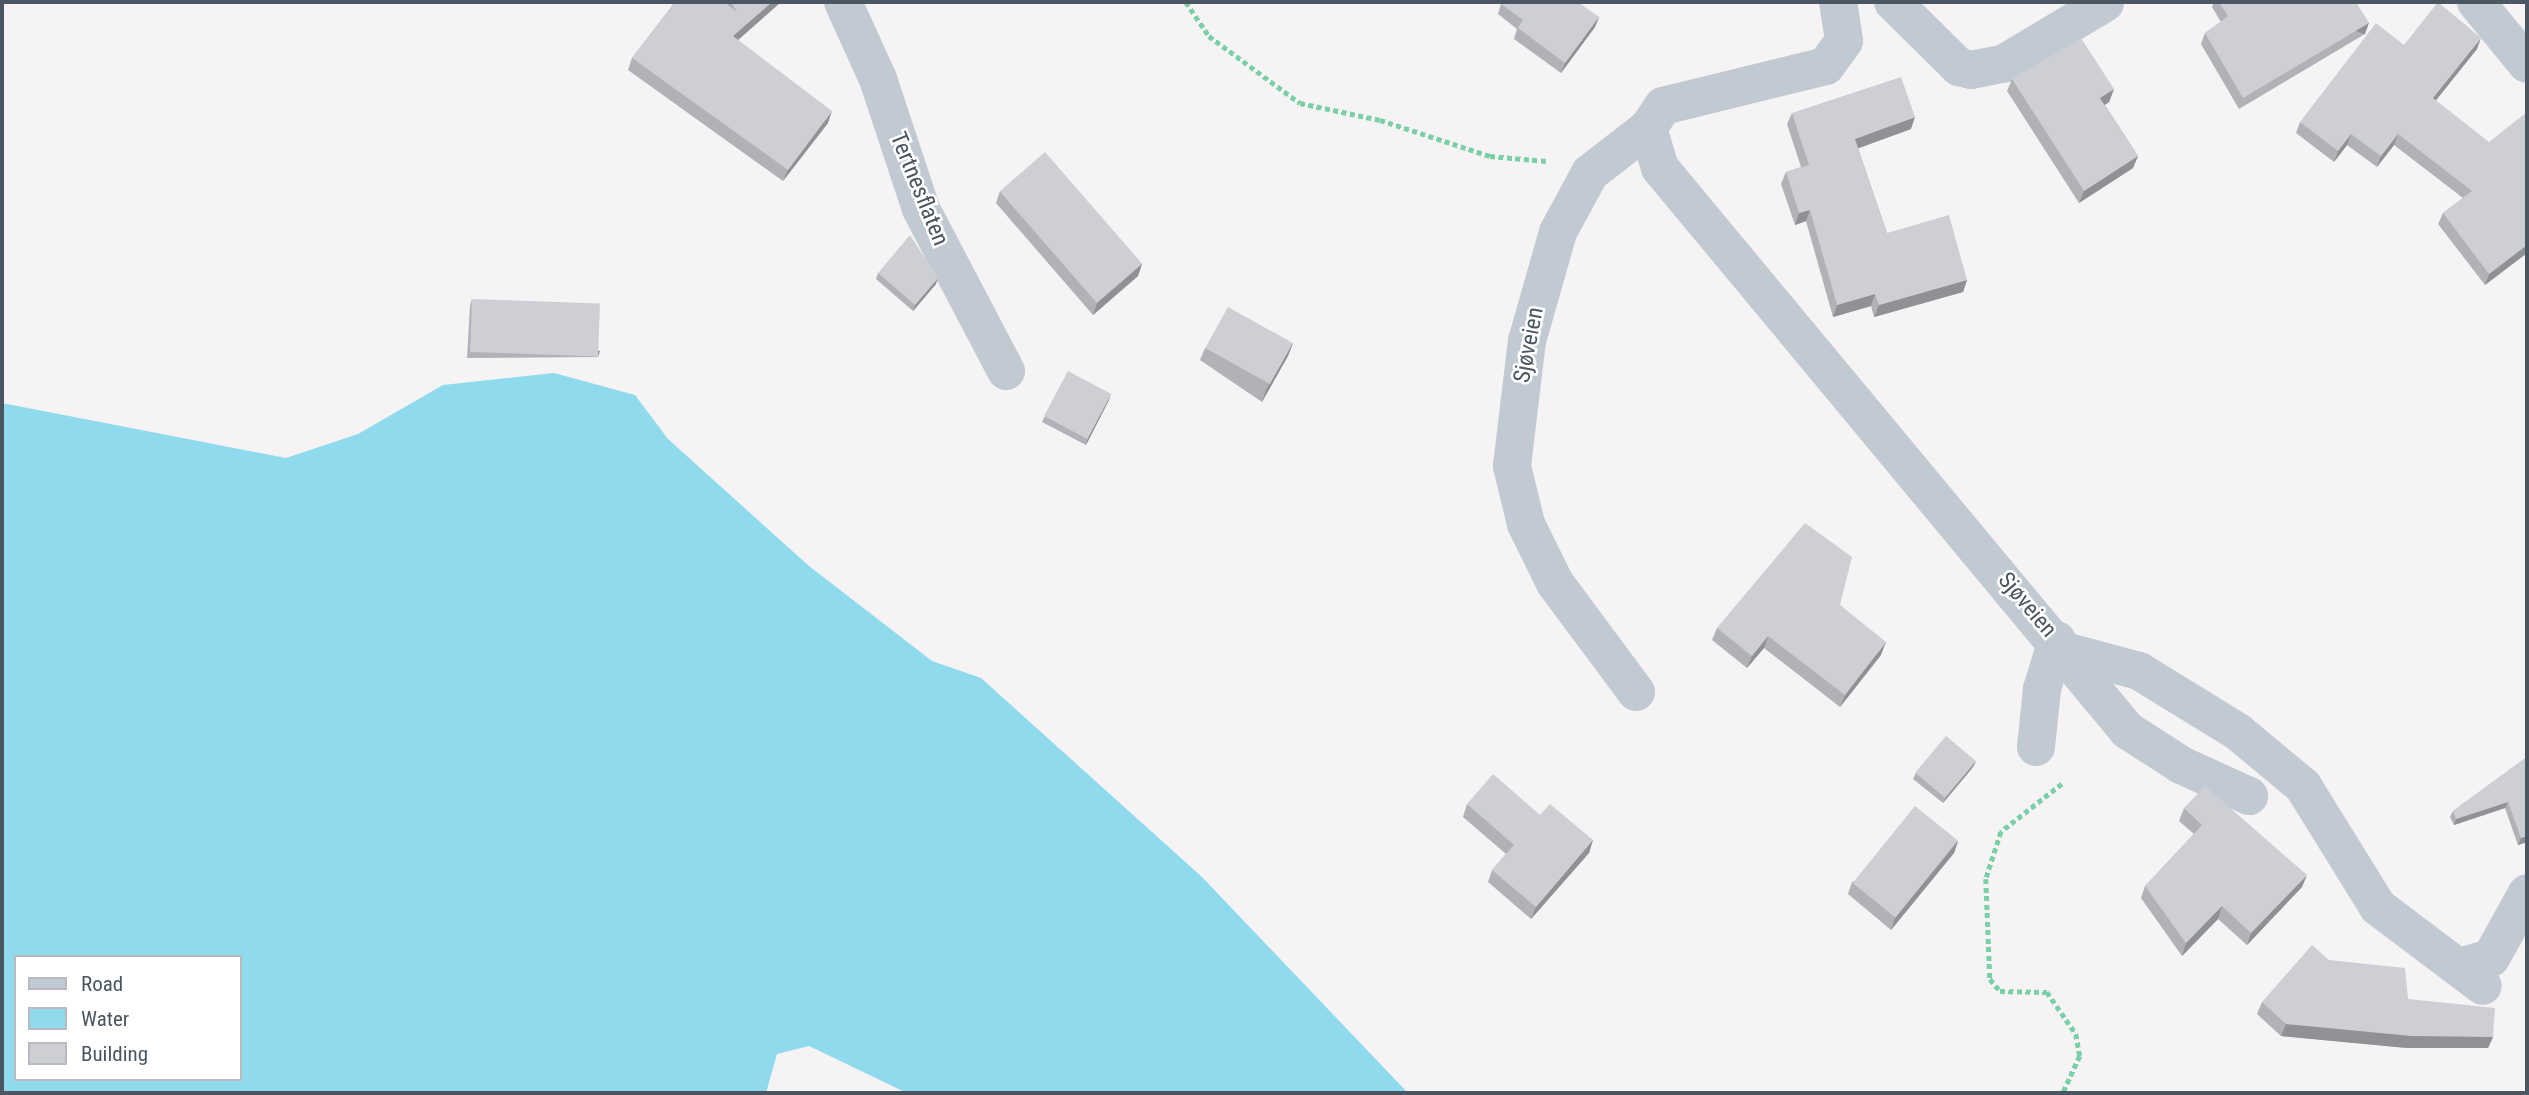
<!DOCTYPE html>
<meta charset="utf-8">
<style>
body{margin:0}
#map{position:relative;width:2529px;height:1095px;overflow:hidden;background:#f5f3f3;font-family:"Roboto Condensed",sans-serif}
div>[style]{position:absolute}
.water>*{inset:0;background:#90daee}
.path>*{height:4.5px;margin-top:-2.25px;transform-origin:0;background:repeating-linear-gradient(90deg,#7ad0a6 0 5px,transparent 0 8.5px)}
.minor>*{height:38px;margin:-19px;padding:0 19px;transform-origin:19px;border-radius:19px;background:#c1cad2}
.wall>*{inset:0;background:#b0b2b7}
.shaded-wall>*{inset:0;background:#909195;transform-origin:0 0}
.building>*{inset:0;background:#cdcfd5;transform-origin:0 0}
span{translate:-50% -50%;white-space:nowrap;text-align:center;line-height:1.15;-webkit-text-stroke:5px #fff;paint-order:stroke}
.street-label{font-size:23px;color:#4a5661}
.frame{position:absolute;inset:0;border:4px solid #4a5661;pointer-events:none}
.legend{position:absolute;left:14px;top:955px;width:228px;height:126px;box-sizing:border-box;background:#fff;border:2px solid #b7bbc0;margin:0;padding:9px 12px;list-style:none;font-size:21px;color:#4a5661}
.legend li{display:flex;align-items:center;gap:14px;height:35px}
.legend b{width:35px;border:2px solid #b7bbc0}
</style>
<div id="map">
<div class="water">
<i style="clip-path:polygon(evenodd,554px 373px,635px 395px,668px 439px,809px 566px,932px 661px,981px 678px,1202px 877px,1408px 1093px,907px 1093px,809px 1046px,777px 1054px,766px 1093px,2px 1093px,2px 403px,286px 458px,358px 434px,443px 385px,554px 373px,16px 957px,240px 957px,240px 1079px,16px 1079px,16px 957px)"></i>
</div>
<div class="path">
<i style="left:1186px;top:2px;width:41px;rotate:55.9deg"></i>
<i style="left:1209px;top:36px;width:113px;rotate:36.4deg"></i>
<i style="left:1300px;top:103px;width:82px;rotate:12deg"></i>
<i style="left:1380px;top:120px;width:116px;rotate:18.1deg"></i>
<i style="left:1490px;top:156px;width:56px;rotate:5.1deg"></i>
<i style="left:2062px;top:784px;width:78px;rotate:141.8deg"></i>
<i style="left:2001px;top:832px;width:49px;rotate:107.7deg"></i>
<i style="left:1986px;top:879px;width:100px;rotate:87.7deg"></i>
<i style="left:1990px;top:979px;width:16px;rotate:50deg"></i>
<i style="left:2000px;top:991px;width:47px;rotate:1.2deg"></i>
<i style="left:2047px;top:992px;width:51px;rotate:55.4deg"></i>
<i style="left:2076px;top:1034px;width:22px;rotate:80deg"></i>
<i style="left:2080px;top:1056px;width:41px;rotate:114.7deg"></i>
</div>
<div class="minor">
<i style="left:843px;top:2px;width:85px;rotate:65.6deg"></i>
<i style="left:878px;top:79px;width:137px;rotate:71.7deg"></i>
<i style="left:921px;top:209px;width:183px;rotate:62.3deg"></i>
<i style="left:1838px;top:2px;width:39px;rotate:81deg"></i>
<i style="left:1844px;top:41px;width:31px;rotate:126deg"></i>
<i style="left:1826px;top:66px;width:168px;rotate:166.2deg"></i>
<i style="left:1663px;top:106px;width:27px;rotate:124deg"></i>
<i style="left:1648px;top:128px;width:42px;rotate:73.3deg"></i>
<i style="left:1660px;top:168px;width:731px;rotate:50.27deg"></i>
<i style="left:2127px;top:730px;width:64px;rotate:32.9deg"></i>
<i style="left:2181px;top:765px;width:75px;rotate:24.5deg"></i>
<i style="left:1893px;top:2px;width:93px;rotate:44.6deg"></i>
<i style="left:1959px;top:67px;width:12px;rotate:14deg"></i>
<i style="left:1971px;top:70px;width:33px;rotate:-11deg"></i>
<i style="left:2003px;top:64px;width:119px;rotate:-30.9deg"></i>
<i style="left:2476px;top:2px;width:80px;rotate:50.6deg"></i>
<i style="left:2065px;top:651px;width:77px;rotate:15.1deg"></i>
<i style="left:2139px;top:671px;width:116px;rotate:31.6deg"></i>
<i style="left:2238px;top:732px;width:85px;rotate:39.7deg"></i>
<i style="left:2303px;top:786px;width:142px;rotate:58.2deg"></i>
<i style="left:2378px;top:907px;width:131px;rotate:37deg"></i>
<i style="left:1636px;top:692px;width:136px;rotate:-126.6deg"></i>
<i style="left:1555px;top:583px;width:66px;rotate:-116.2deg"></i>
<i style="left:1526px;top:524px;width:60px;rotate:-103.6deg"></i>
<i style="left:1512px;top:466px;width:126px;rotate:-83.2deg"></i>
<i style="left:1527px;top:341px;width:113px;rotate:-74.1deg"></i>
<i style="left:1558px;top:232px;width:67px;rotate:-61.5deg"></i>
<i style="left:1590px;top:173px;width:73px;rotate:-37.8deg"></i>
<i style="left:2036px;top:747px;width:58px;rotate:-84.1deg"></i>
<i style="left:2042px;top:689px;width:51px;rotate:-73deg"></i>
<i style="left:2459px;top:967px;width:33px;rotate:-16deg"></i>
<i style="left:2491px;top:958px;width:74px;rotate:-61deg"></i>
</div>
<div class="wall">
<i style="clip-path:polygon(675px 2px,781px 2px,738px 40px,828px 123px,783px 181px,628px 70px,632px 58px)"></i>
<i style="clip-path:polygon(2214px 2px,2356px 2px,2365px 34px,2239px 109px,2201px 44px,2205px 33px,2221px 22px,2212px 7px)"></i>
<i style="clip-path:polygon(1501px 4px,1599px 17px,1595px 27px,1561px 73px,1514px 39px,1517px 29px,1498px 14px)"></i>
<i style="clip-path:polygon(2404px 45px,2477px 49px,2436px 100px,2527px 253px,2485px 285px,2438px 224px,2443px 213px,2463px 198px,2394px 145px,2377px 167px,2347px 145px,2334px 162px,2296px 133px,2300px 122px)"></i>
<i style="clip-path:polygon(2012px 79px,2114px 89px,2109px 102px,2105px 105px,2138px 156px,2133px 168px,2079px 203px,2007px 91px)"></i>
<i style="clip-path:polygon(1792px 113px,1911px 129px,1858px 148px,1887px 233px,1967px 280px,1963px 292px,1874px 317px,1871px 306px,1833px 317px,1806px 221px,1795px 225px,1781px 184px,1786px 172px,1801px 167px,1787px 124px)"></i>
<i style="clip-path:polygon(1000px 191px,1142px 264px,1138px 276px,1093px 315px,996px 203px)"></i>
<i style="clip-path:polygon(878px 273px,936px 284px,913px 311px,876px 279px)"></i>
<i style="clip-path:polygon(472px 299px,598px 357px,467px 358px,470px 306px)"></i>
<i style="clip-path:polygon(1293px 343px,1288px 356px,1262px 402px,1200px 360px,1205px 348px)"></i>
<i style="clip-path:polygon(1109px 400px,1086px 445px,1042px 422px,1045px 416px)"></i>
<i style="clip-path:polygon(1840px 605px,1881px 655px,1840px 707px,1764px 648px,1747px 668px,1712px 640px,1717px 628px)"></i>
<i style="clip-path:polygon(2527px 757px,2527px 842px,2518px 845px,2505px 808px,2454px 825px,2450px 817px,2453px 811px)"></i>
<i style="clip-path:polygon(1976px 761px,1973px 767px,1943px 803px,1913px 779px,1916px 773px)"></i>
<i style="clip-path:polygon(1467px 804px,1540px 815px,1593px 840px,1589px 853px,1531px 919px,1488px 882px,1492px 870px,1506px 854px,1463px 817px)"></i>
<i style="clip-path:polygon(2184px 808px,2302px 887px,2247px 945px,2218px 919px,2182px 956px,2141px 898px,2145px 886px,2194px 834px,2179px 821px)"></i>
<i style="clip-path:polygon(1958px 841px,1954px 853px,1891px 930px,1848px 894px,1852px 882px)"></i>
<i style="clip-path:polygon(2329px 960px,2408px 999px,2493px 1037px,2488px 1048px,2407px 1048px,2281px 1036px,2257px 1014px,2262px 1002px)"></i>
</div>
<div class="shaded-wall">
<i style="clip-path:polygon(772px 2px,781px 2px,729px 48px,733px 36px)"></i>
<i style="clip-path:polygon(1599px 17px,1595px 27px,1561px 73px,1565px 63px)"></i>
<i style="left:2369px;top:23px;width:12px;height:147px;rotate:110deg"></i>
<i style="clip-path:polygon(2481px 38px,2477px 49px,2429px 109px,2433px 98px)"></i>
<i style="clip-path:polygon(2114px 89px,2109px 102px,2096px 110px,2100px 98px)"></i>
<i style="clip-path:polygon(832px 111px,828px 123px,783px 181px,788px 170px)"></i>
<i style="clip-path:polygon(1915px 117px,1911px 129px,1851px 151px,1855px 139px)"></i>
<i style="clip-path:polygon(2351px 134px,2347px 145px,2334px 162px,2338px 151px)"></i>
<i style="clip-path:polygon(2398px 134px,2394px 145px,2377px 167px,2381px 156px)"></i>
<i style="clip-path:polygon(2138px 156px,2133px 168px,2079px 203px,2084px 191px)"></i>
<i style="clip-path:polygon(1810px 210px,1806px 221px,1795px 225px,1799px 213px)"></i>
<i style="clip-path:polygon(2527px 245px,2527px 253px,2485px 285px,2489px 274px)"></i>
<i style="clip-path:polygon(1142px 264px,1138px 276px,1093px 315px,1097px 303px)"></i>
<i style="clip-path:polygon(938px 278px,936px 284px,913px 311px,915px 305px)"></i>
<i style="clip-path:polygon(1967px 280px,1963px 292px,1874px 317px,1879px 305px)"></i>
<i style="clip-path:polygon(1875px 294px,1871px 306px,1833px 317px,1837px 305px)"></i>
<i style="clip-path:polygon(1293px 343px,1288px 356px,1262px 402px,1266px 390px)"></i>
<i style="left:600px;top:351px;width:6px;height:130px;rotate:108deg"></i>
<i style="clip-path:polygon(1111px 394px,1109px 400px,1086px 445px,1088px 438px)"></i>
<i style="clip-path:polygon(1768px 636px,1764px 648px,1747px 668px,1752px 656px)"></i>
<i style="clip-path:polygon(1886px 642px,1881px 655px,1840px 707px,1845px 695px)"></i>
<i style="clip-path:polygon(1976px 761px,1973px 767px,1943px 803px,1946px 797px)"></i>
<i style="clip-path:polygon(2508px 802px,2505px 808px,2454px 825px,2456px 819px)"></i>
<i style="clip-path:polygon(2527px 836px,2527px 842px,2518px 845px,2521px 838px)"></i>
<i style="clip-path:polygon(1593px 840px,1589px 853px,1531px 919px,1536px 907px)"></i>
<i style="clip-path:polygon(1958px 841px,1954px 853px,1891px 930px,1895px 918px)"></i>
<i style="clip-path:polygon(2307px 875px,2302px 887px,2247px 945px,2251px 933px)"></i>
<i style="clip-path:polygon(2222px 906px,2218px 919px,2182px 956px,2186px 943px)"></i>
<i style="clip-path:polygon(2286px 1024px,2493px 1037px,2488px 1048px,2407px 1048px,2281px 1036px)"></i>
</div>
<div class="building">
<i style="clip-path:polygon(675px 2px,724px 2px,737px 12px,731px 2px,772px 2px,733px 36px,832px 111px,788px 170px,632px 58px)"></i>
<i style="clip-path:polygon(1503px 2px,1578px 2px,1599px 17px,1565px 63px,1518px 28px,1523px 20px,1501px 4px)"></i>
<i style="clip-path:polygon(2219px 2px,2356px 2px,2369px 23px,2243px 98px,2205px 33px,2228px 16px)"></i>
<i style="clip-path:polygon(2438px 2px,2481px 38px,2433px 98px,2489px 142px,2527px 112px,2527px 245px,2489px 274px,2443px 213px,2472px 191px,2398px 134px,2381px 156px,2351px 134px,2338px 151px,2300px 122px,2376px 23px,2404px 45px)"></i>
<i style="clip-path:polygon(2081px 38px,2114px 89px,2100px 98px,2138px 156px,2084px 191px,2012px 79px)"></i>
<i style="clip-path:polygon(1901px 77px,1915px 117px,1855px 139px,1887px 233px,1949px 215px,1967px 280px,1879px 305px,1875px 294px,1837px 305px,1810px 210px,1799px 213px,1786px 172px,1809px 165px,1792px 113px)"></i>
<i style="left:1045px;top:152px;width:148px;height:60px;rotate:49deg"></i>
<i style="clip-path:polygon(910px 235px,938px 278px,915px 305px,878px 273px)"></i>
<i style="left:472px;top:299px;width:128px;height:53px;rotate:2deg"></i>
<i style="left:1228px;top:307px;width:74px;height:47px;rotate:29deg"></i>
<i style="left:1068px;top:371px;width:49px;height:51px;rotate:28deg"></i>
<i style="clip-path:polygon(1805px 523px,1852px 557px,1840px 605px,1886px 642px,1845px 695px,1768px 636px,1752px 656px,1717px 628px)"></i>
<i style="left:1946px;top:736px;width:39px;height:48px;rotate:40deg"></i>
<i style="clip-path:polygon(2527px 757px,2527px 836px,2521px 838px,2508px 802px,2456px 819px,2453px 811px)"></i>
<i style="clip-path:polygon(1493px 774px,1540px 815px,1550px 804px,1593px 840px,1536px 907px,1492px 870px,1514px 845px,1467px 804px)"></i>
<i style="clip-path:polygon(2205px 786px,2307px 875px,2251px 933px,2222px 906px,2186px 943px,2145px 886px,2202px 825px,2184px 808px)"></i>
<i style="left:1915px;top:806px;width:55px;height:99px;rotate:39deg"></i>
<i style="clip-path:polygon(2312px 945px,2329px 960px,2405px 968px,2408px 999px,2495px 1008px,2493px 1037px,2411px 1036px,2286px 1024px,2262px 1002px)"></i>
</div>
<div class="street-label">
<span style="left:919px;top:189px;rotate:68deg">Tertnesflaten</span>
<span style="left:1529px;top:345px;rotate:-79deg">Sjøveien</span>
<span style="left:2027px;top:605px;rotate:50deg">Sjøveien</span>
</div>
<div class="frame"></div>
<ul class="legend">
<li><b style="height:9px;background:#c1cad2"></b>Road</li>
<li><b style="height:19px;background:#90daee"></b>Water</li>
<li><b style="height:19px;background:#cdcfd5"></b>Building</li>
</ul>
</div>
